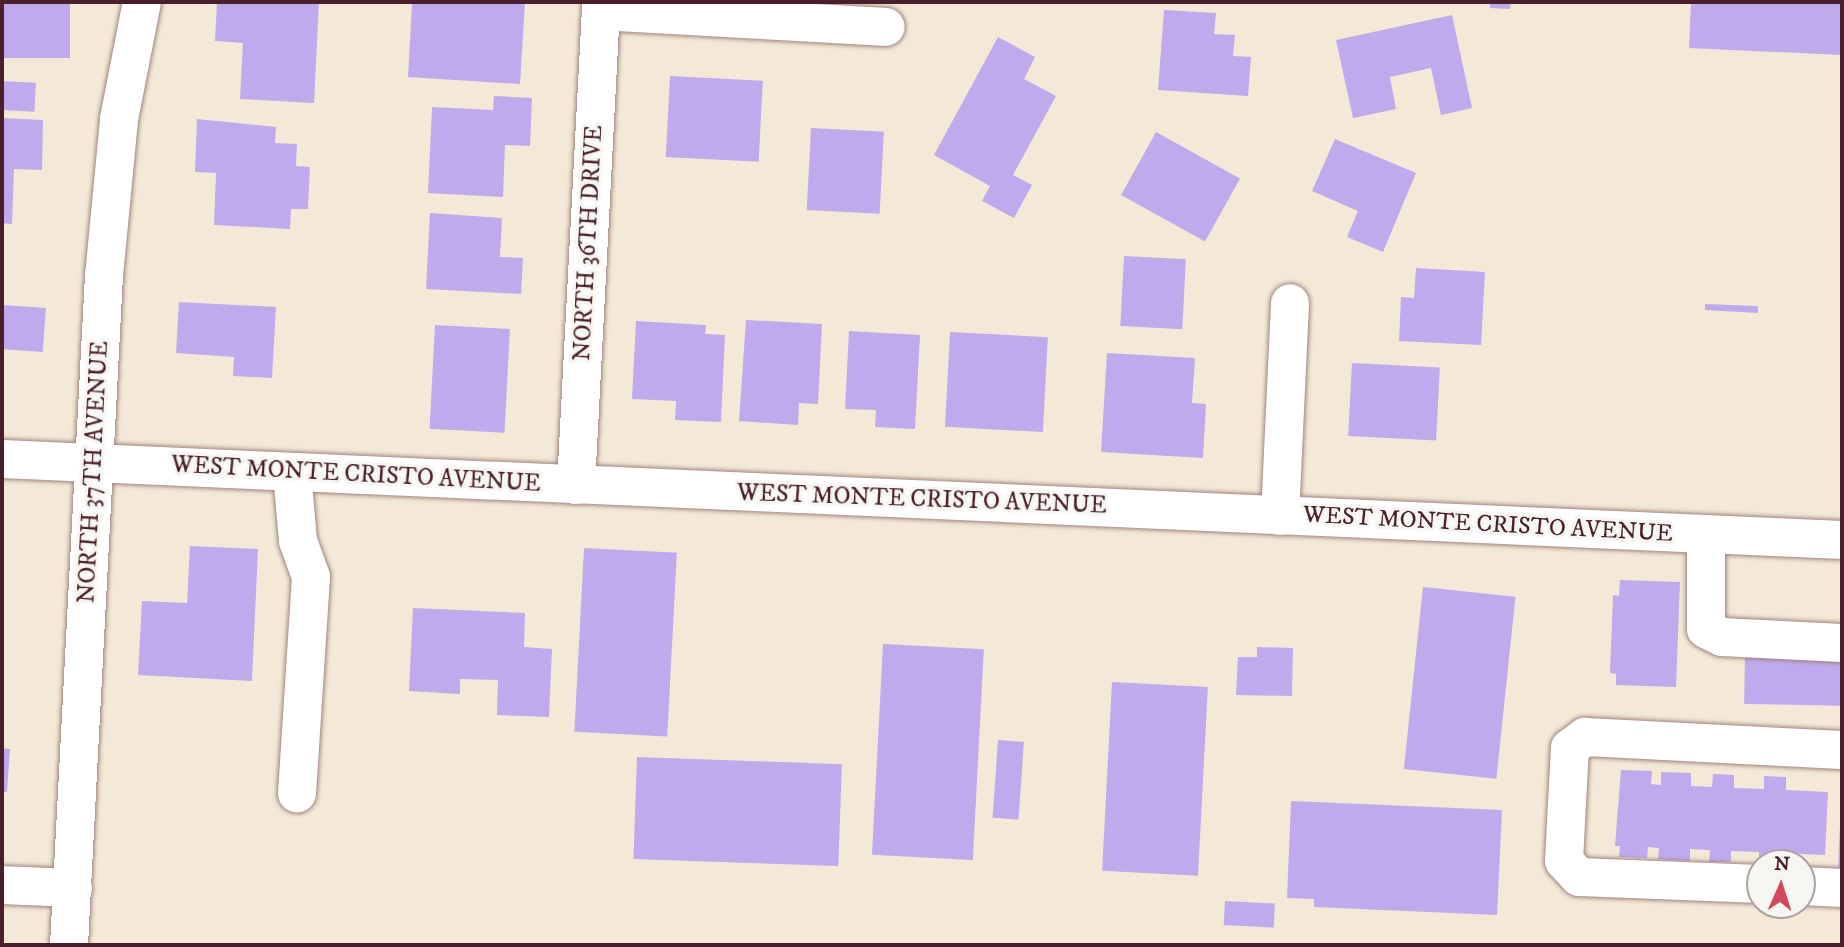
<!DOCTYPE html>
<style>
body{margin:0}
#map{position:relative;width:1844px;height:947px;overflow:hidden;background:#f4e8d6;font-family:"IM FELL DW Pica",serif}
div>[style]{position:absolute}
.building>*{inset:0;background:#c0aaee;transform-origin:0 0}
.roads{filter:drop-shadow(0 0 2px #9f8480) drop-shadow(0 0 2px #9f8480)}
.minor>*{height:38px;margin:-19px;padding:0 19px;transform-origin:19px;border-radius:19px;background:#fff}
span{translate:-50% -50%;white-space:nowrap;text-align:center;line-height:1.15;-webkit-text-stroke:7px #f6f6f2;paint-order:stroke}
.street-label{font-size:24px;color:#4a1f2b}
.frame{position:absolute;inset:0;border:4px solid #4a1f2b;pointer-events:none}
.north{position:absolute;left:1746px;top:849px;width:70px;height:70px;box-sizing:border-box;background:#f6f6f2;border:2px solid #b1a0a2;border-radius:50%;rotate:3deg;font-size:19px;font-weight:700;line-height:28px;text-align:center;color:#4a1f2b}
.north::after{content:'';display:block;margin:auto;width:24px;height:32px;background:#d1495b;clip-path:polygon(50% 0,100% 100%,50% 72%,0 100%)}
</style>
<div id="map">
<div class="building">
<i style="left:2px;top:2px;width:68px;height:56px"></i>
<i style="clip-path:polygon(217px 2px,319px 2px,314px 103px,240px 99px,243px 43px,215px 41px)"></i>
<i style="clip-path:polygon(432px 2px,525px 2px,520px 84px,408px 77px,412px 4px)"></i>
<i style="clip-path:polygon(1490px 2px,1511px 2px,1510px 9px,1490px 8px)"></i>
<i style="clip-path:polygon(1691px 2px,1842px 2px,1842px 55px,1689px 48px)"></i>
<i style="clip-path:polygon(1164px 10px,1216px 13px,1214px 34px,1235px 35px,1233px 56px,1251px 57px,1248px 96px,1158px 90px)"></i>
<i style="clip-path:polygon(1452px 15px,1472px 108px,1441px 115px,1431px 68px,1390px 77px,1396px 109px,1353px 118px,1336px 40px)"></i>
<i style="clip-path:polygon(998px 37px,1035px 57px,1024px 79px,1056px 96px,1013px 175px,1032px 185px,1014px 218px,982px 201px,990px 186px,934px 155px)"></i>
<i style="left:670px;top:76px;width:93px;height:81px;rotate:3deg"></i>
<i style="left:2px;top:81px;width:34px;height:29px;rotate:3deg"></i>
<i style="clip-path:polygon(494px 96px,532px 98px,530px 146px,505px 145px,503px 197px,428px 193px,432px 107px,493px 110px)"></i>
<i style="clip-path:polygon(2px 118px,43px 120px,42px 170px,14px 169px,12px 224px,2px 223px)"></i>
<i style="clip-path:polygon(197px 119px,276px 127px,275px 143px,297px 144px,296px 166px,310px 167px,308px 209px,291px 209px,290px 229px,214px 225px,216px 173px,195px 172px)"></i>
<i style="left:811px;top:128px;width:73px;height:82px;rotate:3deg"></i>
<i style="left:1156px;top:132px;width:96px;height:72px;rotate:29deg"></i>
<i style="clip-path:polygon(1335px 139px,1416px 173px,1383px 252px,1347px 237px,1358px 211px,1312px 191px)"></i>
<i style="clip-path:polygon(430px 213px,502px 218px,500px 257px,523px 258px,521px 294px,426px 289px)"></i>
<i style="left:1124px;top:256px;width:62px;height:70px;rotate:3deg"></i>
<i style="clip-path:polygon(1416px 268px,1485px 272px,1481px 345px,1399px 341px,1401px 297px,1414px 298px)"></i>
<i style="clip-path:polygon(179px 302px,276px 307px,272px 378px,233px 376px,234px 357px,176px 353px)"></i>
<i style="clip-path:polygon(1705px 304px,1758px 306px,1758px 313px,1705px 310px)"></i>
<i style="left:2px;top:305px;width:44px;height:44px;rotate:4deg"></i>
<i style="clip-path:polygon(746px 320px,822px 324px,818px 404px,799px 403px,798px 425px,739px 421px)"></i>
<i style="clip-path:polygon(636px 321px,706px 325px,705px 334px,725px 335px,721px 422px,675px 420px,676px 401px,632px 399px)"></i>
<i style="left:435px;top:325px;width:75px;height:104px;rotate:3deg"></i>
<i style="clip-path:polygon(849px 331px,920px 335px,915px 429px,875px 427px,876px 410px,845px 409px)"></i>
<i style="left:950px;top:332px;width:98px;height:95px;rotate:3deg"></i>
<i style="clip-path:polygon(1107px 353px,1195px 358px,1192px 403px,1206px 404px,1203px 458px,1101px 452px)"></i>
<i style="left:1352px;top:363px;width:88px;height:73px;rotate:3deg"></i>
<i style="clip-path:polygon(190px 546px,258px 549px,252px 681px,138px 675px,142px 601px,187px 603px)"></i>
<i style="left:584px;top:548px;width:93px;height:184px;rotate:3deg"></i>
<i style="clip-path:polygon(1620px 580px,1680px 582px,1676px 687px,1616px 685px,1616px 674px,1610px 673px,1613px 595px,1619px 596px)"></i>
<i style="left:1423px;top:587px;width:93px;height:183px;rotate:6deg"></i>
<i style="clip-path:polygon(413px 608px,525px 613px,524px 647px,552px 649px,549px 717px,497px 715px,498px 680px,460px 679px,460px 694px,409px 691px)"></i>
<i style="left:883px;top:644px;width:101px;height:211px;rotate:3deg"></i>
<i style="clip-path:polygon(1257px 647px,1293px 648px,1292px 696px,1236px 695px,1238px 657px,1257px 657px)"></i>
<i style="left:1745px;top:654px;width:97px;height:50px;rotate:1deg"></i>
<i style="left:1112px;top:682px;width:96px;height:189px;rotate:3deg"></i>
<i style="left:998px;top:740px;width:26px;height:78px;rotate:4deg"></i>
<i style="clip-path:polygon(2px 748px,10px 749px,7px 792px,2px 792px)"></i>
<i style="left:637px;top:757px;width:205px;height:102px;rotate:2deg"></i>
<i style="clip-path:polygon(1621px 770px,1652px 771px,1651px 784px,1661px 785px,1661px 772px,1691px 773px,1691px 786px,1712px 787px,1713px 774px,1734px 775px,1734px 788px,1764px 789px,1764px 776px,1786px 777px,1786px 790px,1828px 792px,1825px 855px,1781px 853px,1781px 863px,1759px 863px,1759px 852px,1731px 851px,1731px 862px,1709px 862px,1710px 850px,1690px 849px,1690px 861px,1658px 859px,1659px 848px,1648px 847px,1647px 858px,1619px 857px,1620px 846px,1615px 846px)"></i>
<i style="clip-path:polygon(1291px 801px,1502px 810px,1497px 915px,1314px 907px,1314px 899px,1287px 898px)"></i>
<i style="clip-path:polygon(1840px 826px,1842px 826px,1842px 867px,1838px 867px)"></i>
<i style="left:1225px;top:901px;width:50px;height:24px;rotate:3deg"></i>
</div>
<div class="roads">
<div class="minor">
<i style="left:601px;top:11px;width:285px;rotate:3.2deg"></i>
<i style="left:2px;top:459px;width:1842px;rotate:2.52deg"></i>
<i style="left:292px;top:472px;width:69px;rotate:85deg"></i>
<i style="left:298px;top:541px;width:38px;rotate:70deg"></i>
<i style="left:311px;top:577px;width:217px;rotate:93.7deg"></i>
<i style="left:576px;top:485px;width:484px;rotate:-87deg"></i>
<i style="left:1280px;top:516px;width:213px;rotate:-87.3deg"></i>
<i style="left:1706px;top:535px;width:94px;rotate:90deg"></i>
<i style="left:1706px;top:629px;width:18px;rotate:27deg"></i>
<i style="left:1722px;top:637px;width:120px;rotate:2.9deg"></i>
<i style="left:1760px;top:884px;width:181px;rotate:-177.8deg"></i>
<i style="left:1579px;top:877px;width:22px;rotate:-133deg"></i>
<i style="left:1564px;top:861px;width:113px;rotate:-87deg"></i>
<i style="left:1570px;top:748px;width:19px;rotate:-36deg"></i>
<i style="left:1585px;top:737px;width:257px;rotate:2.9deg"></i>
<i style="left:2px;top:885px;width:71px;rotate:2.4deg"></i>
<i style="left:1802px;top:886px;width:40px;rotate:2.9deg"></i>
<i style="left:69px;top:945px;width:670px;rotate:-87.01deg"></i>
<i style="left:104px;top:276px;width:158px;rotate:-84.5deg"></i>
<i style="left:119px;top:119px;width:119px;rotate:-78.9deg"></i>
</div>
</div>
<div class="street-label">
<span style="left:589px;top:243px;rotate:-87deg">NORTH 36TH DRIVE</span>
<span style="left:94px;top:472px;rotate:-87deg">NORTH 37TH AVENUE</span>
<span style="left:356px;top:475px;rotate:3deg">WEST MONTE CRISTO AVENUE</span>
<span style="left:922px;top:500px;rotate:2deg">WEST MONTE CRISTO AVENUE</span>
<span style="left:1488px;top:525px;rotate:3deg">WEST MONTE CRISTO AVENUE</span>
</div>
<div class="frame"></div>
<div class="north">N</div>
</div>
